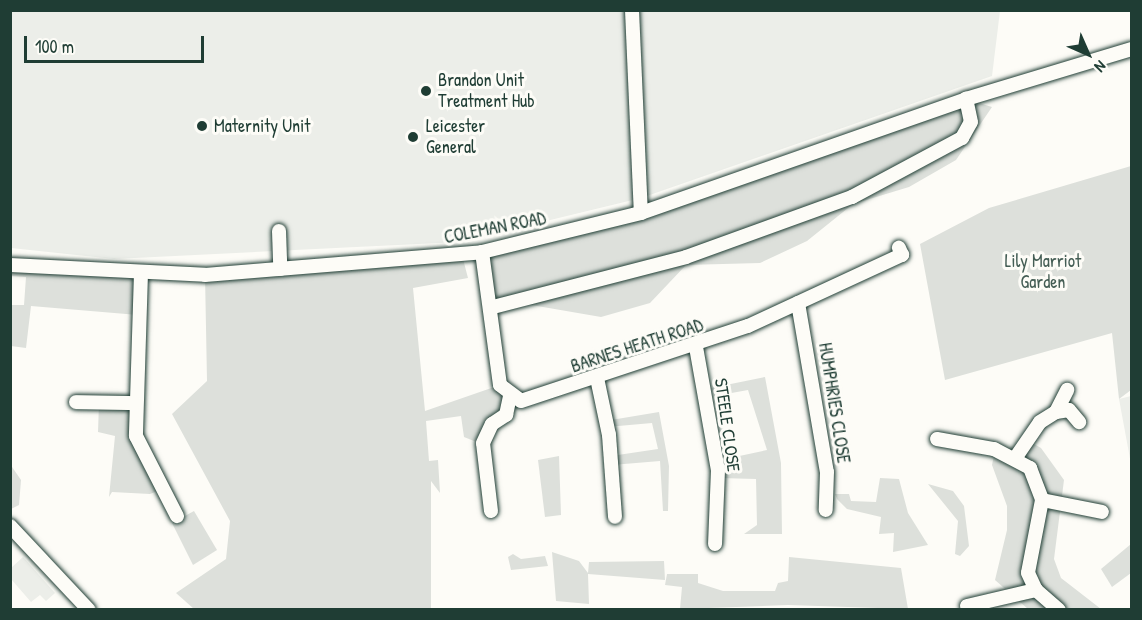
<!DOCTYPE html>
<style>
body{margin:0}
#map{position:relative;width:1142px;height:620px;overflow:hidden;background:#fdfcf7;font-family:"Patrick Hand",sans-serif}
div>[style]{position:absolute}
.built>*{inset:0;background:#eceee9}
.green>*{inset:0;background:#dde0db}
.roads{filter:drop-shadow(0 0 2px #1f3d34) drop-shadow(0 0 2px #1f3d34)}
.street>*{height:14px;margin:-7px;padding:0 7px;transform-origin:7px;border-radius:7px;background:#fdfcf7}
.dots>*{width:16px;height:16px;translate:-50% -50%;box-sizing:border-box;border:3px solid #fdfcf7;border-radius:50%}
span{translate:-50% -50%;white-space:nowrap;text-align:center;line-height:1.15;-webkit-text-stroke:6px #fdfcf7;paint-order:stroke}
.poi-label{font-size:18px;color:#1f3d34}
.left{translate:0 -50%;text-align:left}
.street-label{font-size:18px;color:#1f3d34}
.park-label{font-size:18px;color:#455e55}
.frame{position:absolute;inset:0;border:12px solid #1f3d34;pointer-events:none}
.north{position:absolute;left:1058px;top:24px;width:60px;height:60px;-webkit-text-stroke:4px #fdfcf7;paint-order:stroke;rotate:135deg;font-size:16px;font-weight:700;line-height:24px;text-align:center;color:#1f3d34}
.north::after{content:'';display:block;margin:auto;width:21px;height:27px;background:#1f3d34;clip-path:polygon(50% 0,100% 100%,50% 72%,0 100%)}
.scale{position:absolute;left:24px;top:36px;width:180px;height:27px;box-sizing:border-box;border:3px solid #1f3d34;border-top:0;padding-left:8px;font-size:18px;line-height:21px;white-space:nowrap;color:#1f3d34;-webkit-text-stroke:4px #fdfcf7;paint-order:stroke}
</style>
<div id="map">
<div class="built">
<i style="clip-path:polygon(11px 11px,1000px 11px,992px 76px,641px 198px,459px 242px,114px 259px,11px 248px)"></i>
<i style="clip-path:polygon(1131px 396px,1132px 396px,1131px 464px,1119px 399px)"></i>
<i style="clip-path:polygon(23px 557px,55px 593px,46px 601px,40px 595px,31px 602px,11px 579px,11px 568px)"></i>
</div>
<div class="green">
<i style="clip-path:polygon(966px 99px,992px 107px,956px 160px,909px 187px,853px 204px,807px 241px,760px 263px,686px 265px,650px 303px,601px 317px,514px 302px,493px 307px,482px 252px,641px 213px)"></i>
<i style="clip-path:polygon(1131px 166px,1131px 390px,1119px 399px,1112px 333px,945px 380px,920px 244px,989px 208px)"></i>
<i style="clip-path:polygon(462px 255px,468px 278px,413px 288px,425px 411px,500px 385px,510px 396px,484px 445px,464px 437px,461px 416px,426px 421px,429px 461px,438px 460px,440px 493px,431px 481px,431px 609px,194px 609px,176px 593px,226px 559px,230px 521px,172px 414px,207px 381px,205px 275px)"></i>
<i style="clip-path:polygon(11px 265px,141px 273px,138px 315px,31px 306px,26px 348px,11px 346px,10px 305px,24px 305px,26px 277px,11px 276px)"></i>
<i style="clip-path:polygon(765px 377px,781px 463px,782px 534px,744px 534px,757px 525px,756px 479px,719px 478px,716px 461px,767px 450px,748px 390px,715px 396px,711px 388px)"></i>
<i style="clip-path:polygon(99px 403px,135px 403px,137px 436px,163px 489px,150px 494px,112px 492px,109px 497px,115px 436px,98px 432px)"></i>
<i style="clip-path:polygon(659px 412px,669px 466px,668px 511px,663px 511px,660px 461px,612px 465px,611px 456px,658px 449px,652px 423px,607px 427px,605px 421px)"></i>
<i style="clip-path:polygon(1027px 440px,1041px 448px,1064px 480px,1054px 559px,1061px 578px,1101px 609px,1028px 609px,995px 580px,1007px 530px,1007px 506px,992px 465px,995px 451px,1016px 457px)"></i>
<i style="clip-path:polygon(559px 456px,561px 515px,545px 517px,538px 460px)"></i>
<i style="clip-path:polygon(10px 464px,21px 480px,19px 505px,11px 509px)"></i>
<i style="clip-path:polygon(880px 478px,899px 479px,908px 513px,928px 545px,893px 552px,894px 533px,879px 534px,881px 517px,847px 509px,837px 499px,835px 494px,849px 494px,851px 501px,876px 502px)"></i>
<i style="clip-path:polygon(928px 484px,953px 491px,964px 506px,969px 546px,960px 556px,955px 554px,958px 521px)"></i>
<i style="clip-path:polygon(194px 511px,217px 550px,193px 565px,172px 523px)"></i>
<i style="clip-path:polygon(1131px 544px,1131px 573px,1112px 587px,1101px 569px)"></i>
<i style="clip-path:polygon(552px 552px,579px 561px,588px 573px,589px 562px,664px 561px,665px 580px,588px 574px,589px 604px,556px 601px)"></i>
<i style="clip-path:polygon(513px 554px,521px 559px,545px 556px,548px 566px,511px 570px,508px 557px)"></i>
<i style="clip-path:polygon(789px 557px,901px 568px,908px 609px,788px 605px,680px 609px,682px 587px,665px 585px,667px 574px,698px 574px,698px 583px,723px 591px,775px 591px,778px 583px,788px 581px)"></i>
</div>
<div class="roads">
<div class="street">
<i style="left:632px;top:10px;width:203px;rotate:87.5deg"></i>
<i style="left:279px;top:231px;width:38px;rotate:88deg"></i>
<i style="left:482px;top:252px;width:134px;rotate:82.3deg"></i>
<i style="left:500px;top:385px;width:26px;rotate:37deg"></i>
<i style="left:521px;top:401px;width:239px;rotate:-18.3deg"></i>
<i style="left:748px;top:326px;width:170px;rotate:-24.8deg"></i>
<i style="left:902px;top:255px;width:8px;rotate:-113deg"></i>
<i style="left:10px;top:265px;width:195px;rotate:2.9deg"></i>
<i style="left:205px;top:275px;width:278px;rotate:-4.7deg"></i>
<i style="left:482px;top:252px;width:164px;rotate:-13.8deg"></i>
<i style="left:641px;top:213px;width:344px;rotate:-19.3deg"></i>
<i style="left:966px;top:99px;width:173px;rotate:-16.8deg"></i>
<i style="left:141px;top:273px;width:163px;rotate:91.8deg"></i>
<i style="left:136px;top:436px;width:90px;rotate:62.9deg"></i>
<i style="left:798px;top:303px;width:171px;rotate:80.3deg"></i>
<i style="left:827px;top:472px;width:38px;rotate:92deg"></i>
<i style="left:493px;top:307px;width:199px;rotate:-14.5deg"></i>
<i style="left:686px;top:257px;width:177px;rotate:-19.9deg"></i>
<i style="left:852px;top:197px;width:125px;rotate:-28.2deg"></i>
<i style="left:962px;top:138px;width:18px;rotate:-61deg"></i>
<i style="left:971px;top:122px;width:24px;rotate:-102deg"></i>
<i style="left:696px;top:347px;width:125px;rotate:79.9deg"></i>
<i style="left:718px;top:470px;width:74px;rotate:92.3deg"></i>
<i style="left:597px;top:378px;width:58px;rotate:78.1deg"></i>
<i style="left:609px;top:435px;width:82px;rotate:85.8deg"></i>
<i style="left:76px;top:402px;width:59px;rotate:1deg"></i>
<i style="left:1056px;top:412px;width:13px;rotate:-9deg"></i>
<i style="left:1069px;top:410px;width:16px;rotate:50deg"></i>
<i style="left:937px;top:439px;width:58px;rotate:10deg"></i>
<i style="left:994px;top:449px;width:41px;rotate:27.8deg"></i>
<i style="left:1030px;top:468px;width:34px;rotate:69deg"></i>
<i style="left:1042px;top:500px;width:74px;rotate:100.9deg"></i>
<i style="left:1028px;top:573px;width:19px;rotate:65deg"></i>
<i style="left:1036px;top:590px;width:30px;rotate:41deg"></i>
<i style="left:1016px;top:457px;width:42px;rotate:-55.6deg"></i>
<i style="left:1040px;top:422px;width:19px;rotate:-32deg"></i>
<i style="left:1056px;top:412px;width:25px;rotate:-63deg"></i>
<i style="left:1042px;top:500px;width:61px;rotate:11.3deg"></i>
<i style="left:491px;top:511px;width:68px;rotate:-96.7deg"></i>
<i style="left:483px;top:443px;width:21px;rotate:-65deg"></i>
<i style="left:492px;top:424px;width:17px;rotate:-33deg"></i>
<i style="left:506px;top:415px;width:19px;rotate:-78deg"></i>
<i style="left:10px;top:526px;width:115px;rotate:46.8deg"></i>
<i style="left:967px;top:606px;width:71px;rotate:-13.1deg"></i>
</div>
</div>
<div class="dots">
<i style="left:426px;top:91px;background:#1f3d34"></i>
<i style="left:202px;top:126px;background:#1f3d34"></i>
<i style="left:413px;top:137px;background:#1f3d34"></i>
</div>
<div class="poi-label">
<span class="left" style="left:438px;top:91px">Brandon Unit<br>Treatment Hub</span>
<span class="left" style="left:214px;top:126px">Maternity Unit</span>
<span class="left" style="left:426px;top:137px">Leicester<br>General</span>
</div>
<div class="street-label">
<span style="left:495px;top:228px;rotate:-11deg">COLEMAN ROAD</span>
<span style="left:637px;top:346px;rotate:-18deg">BARNES HEATH ROAD</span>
<span style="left:834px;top:403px;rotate:81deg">HUMPHRIES CLOSE</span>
<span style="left:727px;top:425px;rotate:82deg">STEELE CLOSE</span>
</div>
<div class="park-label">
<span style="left:1043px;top:272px">Lily Marriot<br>Garden</span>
</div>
<div class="frame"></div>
<div class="north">N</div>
<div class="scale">100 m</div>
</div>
